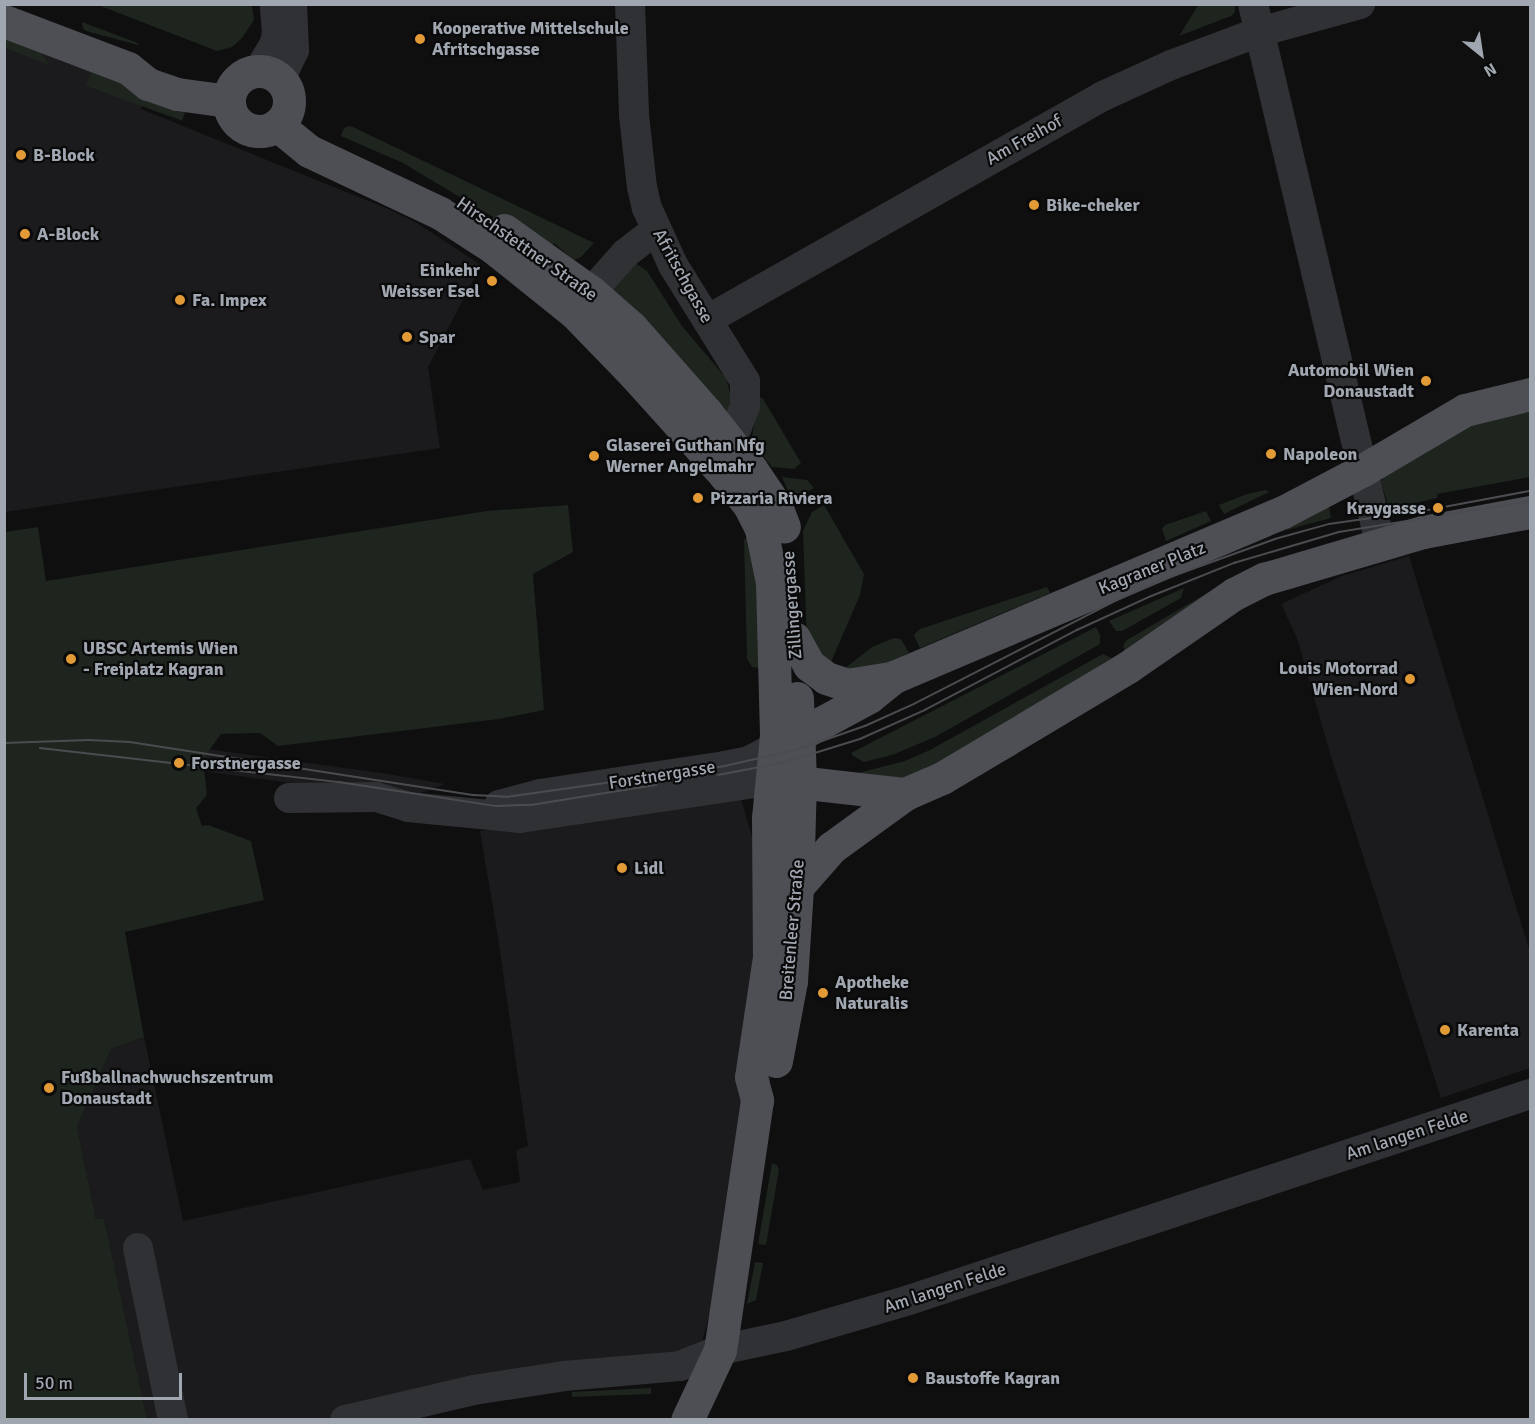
<!DOCTYPE html>
<meta charset="utf-8">
<style>
body{margin:0}
#map{position:relative;width:1535px;height:1424px;overflow:hidden;background:#0f0f10;font-family:Signika,sans-serif}
div>[style]{position:absolute}
.built>*{inset:0;background:#1b1b1d}
.green>*{inset:0;background:#1e241e;transform-origin:0 0}
.minor>*{height:30px;margin:-15px;padding:0 15px;transform-origin:15px;border-radius:15px;background:#303135}
.major>*{height:33px;margin:-16.5px;padding:0 16.5px;transform-origin:16.5px;border-radius:16.5px;background:#4d4f54}
.major>.ring{margin:-16.5px;padding:0;box-sizing:content-box;background:none;border:33px solid #4d4f54;border-radius:50%}
.tram>*{height:1.5px;margin:-0.75px;padding:0 0.75px;transform-origin:0.75px;border-radius:0.75px;background:#4a4c50}
.dots>*{width:16px;height:16px;translate:-50% -50%;box-sizing:border-box;border:3px solid #0a0a0b;border-radius:50%}
span{translate:-50% -50%;white-space:nowrap;text-align:center;line-height:1.15;-webkit-text-stroke:4.5px #0a0a0b;paint-order:stroke}
.poi-label{font-size:18px;color:#a1a7b0;font-weight:700}
.left{translate:0 -50%;text-align:left}
.right{translate:-100% -50%;text-align:right}
.street-label{font-size:18px;color:#a1a7b0}
.frame{position:absolute;inset:0;border:6px solid #a1a7b0;pointer-events:none}
.north{position:absolute;left:1451px;top:24px;width:60px;height:60px;-webkit-text-stroke:4px #0a0a0b;paint-order:stroke;rotate:150deg;font-size:16px;font-weight:700;line-height:24px;text-align:center;color:#a1a7b0}
.north::after{content:'';display:block;margin:auto;width:21px;height:27px;background:#a1a7b0;clip-path:polygon(50% 0,100% 100%,50% 72%,0 100%)}
.scale{position:absolute;left:24px;top:1373px;width:158px;height:27px;box-sizing:border-box;border:3px solid #a1a7b0;border-top:0;padding-left:8px;font-size:18px;line-height:21px;white-space:nowrap;color:#a1a7b0;-webkit-text-stroke:4px #0a0a0b;paint-order:stroke}
</style>
<div id="map">
<div class="built">
<i style="clip-path:polygon(4px 28px,149px 90px,141px 109px,386px 208px,415px 222px,481px 265px,428px 367px,440px 448px,5px 512px)"></i>
<i style="clip-path:polygon(1409px 556px,1530px 952px,1530px 1068px,1441px 1098px,1330px 753px,1297px 638px,1281px 604px,1342px 576px)"></i>
<i style="clip-path:polygon(186px 746px,388px 774px,445px 784px,408px 798px,209px 772px,197px 769px)"></i>
<i style="clip-path:polygon(741px 799px,793px 977px,758px 1135px,694px 1371px,527px 1386px,388px 1419px,147px 1419px,104px 1218px,96px 1219px,77px 1127px,111px 1049px,144px 1037px,183px 1221px,470px 1159px,483px 1190px,520px 1182px,516px 1150px,528px 1146px,497px 931px,480px 831px)"></i>
</div>
<div class="green">
<i style="clip-path:polygon(1199px 4px,1235px 5px,1235px 12px,1231px 16px,1179px 36px)"></i>
<i style="clip-path:polygon(98px 5px,252px 5px,254px 20px,242px 38px,232px 47px,217px 51px)"></i>
<i style="clip-path:polygon(82px 22px,138px 43px,138px 45px,86px 31px,83px 28px)"></i>
<i style="clip-path:polygon(4px 36px,41px 52px,49px 65px,5px 48px)"></i>
<i style="left:92px;top:70px;width:102px;height:17px;rotate:20deg"></i>
<i style="clip-path:polygon(349px 126px,353px 127px,594px 243px,581px 257px,574px 260px,554px 243px,552px 246px,513px 229px,403px 163px,341px 136px,344px 128px)"></i>
<i style="clip-path:polygon(632px 261px,647px 271px,682px 326px,726px 378px,731px 397px,728px 412px,723px 414px,605px 293px)"></i>
<i style="clip-path:polygon(762px 397px,801px 463px,794px 469px,772px 467px,751px 441px,759px 399px)"></i>
<i style="clip-path:polygon(1530px 402px,1530px 477px,1437px 494px,1437px 498px,1389px 509px,1381px 482px,1385px 474px,1468px 421px)"></i>
<i style="clip-path:polygon(782px 477px,807px 480px,814px 488px,797px 498px,791px 498px)"></i>
<i style="clip-path:polygon(1266px 490px,1269px 492px,1224px 514px,1219px 505px,1247px 494px)"></i>
<i style="clip-path:polygon(1328px 499px,1331px 518px,1279px 532px,1276px 522px)"></i>
<i style="clip-path:polygon(568px 505px,573px 552px,533px 574px,544px 710px,499px 719px,278px 746px,260px 733px,221px 734px,203px 759px,207px 795px,196px 808px,202px 826px,208px 825px,251px 841px,264px 900px,125px 932px,144px 1037px,111px 1049px,77px 1127px,96px 1219px,104px 1218px,147px 1419px,5px 1419px,5px 532px,38px 527px,46px 581px,487px 511px)"></i>
<i style="clip-path:polygon(824px 505px,864px 574px,860px 595px,828px 669px,807px 645px,803px 531px,812px 512px)"></i>
<i style="clip-path:polygon(1206px 511px,1211px 521px,1166px 541px,1162px 529px,1165px 525px)"></i>
<i style="clip-path:polygon(749px 535px,754px 547px,765px 669px,752px 667px,747px 659px,744px 540px)"></i>
<i style="clip-path:polygon(1231px 579px,1125px 651px,1123px 646px,1127px 640px)"></i>
<i style="clip-path:polygon(1047px 587px,1050px 593px,920px 648px,916px 640px,914px 635px,920px 629px)"></i>
<i style="clip-path:polygon(1184px 588px,1181px 598px,1122px 631px,1116px 631px,1109px 621px)"></i>
<i style="clip-path:polygon(1096px 627px,1100px 635px,1100px 644px,935px 737px,892px 755px,864px 762px,853px 756px,851px 753px)"></i>
<i style="clip-path:polygon(894px 638px,901px 639px,909px 653px,874px 670px,844px 669px,872px 647px)"></i>
<i style="clip-path:polygon(1103px 654px,1112px 658px,913px 780px,854px 774px,905px 761px,930px 750px)"></i>
<i style="clip-path:polygon(772px 1163px,777px 1165px,779px 1170px,766px 1245px,758px 1244px)"></i>
<i style="clip-path:polygon(755px 1262px,763px 1263px,756px 1300px,747px 1304px)"></i>
<i style="clip-path:polygon(651px 1388px,651px 1394px,572px 1397px,572px 1392px)"></i>
</div>
<div class="minor">
<i style="left:630px;top:4px;width:111px;rotate:87.9deg"></i>
<i style="left:634px;top:115px;width:72px;rotate:83.7deg"></i>
<i style="left:642px;top:187px;width:22px;rotate:77deg"></i>
<i style="left:647px;top:208px;width:63px;rotate:65.5deg"></i>
<i style="left:673px;top:265px;width:137px;rotate:58.2deg"></i>
<i style="left:745px;top:381px;width:25px;rotate:90deg"></i>
<i style="left:745px;top:406px;width:22px;rotate:111deg"></i>
<i style="left:737px;top:427px;width:37px;rotate:134deg"></i>
<i style="left:1253px;top:4px;width:554px;rotate:76.74deg"></i>
<i style="left:259px;top:70px;width:31px;rotate:-59deg"></i>
<i style="left:275px;top:43px;width:11px;rotate:-80deg"></i>
<i style="left:277px;top:32px;width:25px;rotate:-95deg"></i>
<i style="left:280px;top:79px;width:32px;rotate:-64deg"></i>
<i style="left:294px;top:50px;width:46px;rotate:-92.5deg"></i>
<i style="left:575px;top:310px;width:76px;rotate:-48.2deg"></i>
<i style="left:626px;top:253px;width:37px;rotate:-38deg"></i>
<i style="left:707px;top:320px;width:455px;rotate:-29.5deg"></i>
<i style="left:1103px;top:96px;width:75px;rotate:-24.5deg"></i>
<i style="left:1171px;top:65px;width:94px;rotate:-20.6deg"></i>
<i style="left:1259px;top:32px;width:105px;rotate:-15.5deg"></i>
<i style="left:289px;top:798px;width:87px;rotate:-0.7deg"></i>
<i style="left:376px;top:797px;width:34px;rotate:17deg"></i>
<i style="left:408px;top:807px;width:113px;rotate:5.6deg"></i>
<i style="left:520px;top:818px;width:256px;rotate:-8.5deg"></i>
<i style="left:499px;top:805px;width:42px;rotate:-15deg"></i>
<i style="left:540px;top:794px;width:187px;rotate:-8.6deg"></i>
<i style="left:725px;top:766px;width:25px;rotate:-12deg"></i>
<i style="left:749px;top:761px;width:30px;rotate:-28deg"></i>
<i style="left:138px;top:1248px;width:176px;rotate:78.5deg"></i>
<i style="left:345px;top:1420px;width:132px;rotate:-13.1deg"></i>
<i style="left:474px;top:1390px;width:91px;rotate:-8.8deg"></i>
<i style="left:564px;top:1376px;width:116px;rotate:-4.9deg"></i>
<i style="left:680px;top:1366px;width:43px;rotate:-21.8deg"></i>
<i style="left:720px;top:1350px;width:67px;rotate:-12deg"></i>
<i style="left:786px;top:1336px;width:128px;rotate:-16.3deg"></i>
<i style="left:909px;top:1300px;width:654px;rotate:-18.35deg"></i>
</div>
<div class="major">
<i style="left:4px;top:21px;width:133px;rotate:20.8deg"></i>
<i style="left:128px;top:68px;width:26px;rotate:39deg"></i>
<i style="left:148px;top:84px;width:31px;rotate:19deg"></i>
<i style="left:177px;top:94px;width:51px;rotate:7.8deg"></i>
<i class="ring" style="left:229px;top:71px;width:27px;height:27px"></i>
<i style="left:277px;top:125px;width:41px;rotate:39.1deg"></i>
<i style="left:309px;top:151px;width:145px;rotate:25.3deg"></i>
<i style="left:440px;top:213px;width:64px;rotate:32.9deg"></i>
<i style="left:494px;top:248px;width:102px;rotate:38.7deg"></i>
<i style="left:574px;top:312px;width:86px;rotate:45.9deg"></i>
<i style="left:634px;top:374px;width:135px;rotate:48deg"></i>
<i style="left:724px;top:474px;width:40px;rotate:51deg"></i>
<i style="left:749px;top:505px;width:27px;rotate:63deg"></i>
<i style="left:761px;top:529px;width:54px;rotate:78.3deg"></i>
<i style="left:772px;top:582px;width:153px;rotate:88.5deg"></i>
<i style="left:776px;top:735px;width:83px;rotate:95.5deg"></i>
<i style="left:768px;top:818px;width:139px;rotate:89.6deg"></i>
<i style="left:769px;top:957px;width:121px;rotate:98.5deg"></i>
<i style="left:751px;top:1077px;width:24px;rotate:75deg"></i>
<i style="left:757px;top:1100px;width:253px;rotate:98.4deg"></i>
<i style="left:720px;top:1350px;width:77px;rotate:115.2deg"></i>
<i style="left:504px;top:230px;width:107px;rotate:35.5deg"></i>
<i style="left:591px;top:292px;width:53px;rotate:41.2deg"></i>
<i style="left:631px;top:327px;width:113px;rotate:48.6deg"></i>
<i style="left:706px;top:412px;width:73px;rotate:51.7deg"></i>
<i style="left:751px;top:469px;width:45px;rotate:56deg"></i>
<i style="left:776px;top:506px;width:22px;rotate:69deg"></i>
<i style="left:794px;top:638px;width:31px;rotate:61deg"></i>
<i style="left:809px;top:665px;width:21px;rotate:37deg"></i>
<i style="left:826px;top:678px;width:22px;rotate:18deg"></i>
<i style="left:847px;top:685px;width:44px;rotate:-9.2deg"></i>
<i style="left:782px;top:744px;width:99px;rotate:-28.4deg"></i>
<i style="left:869px;top:697px;width:32px;rotate:-39deg"></i>
<i style="left:894px;top:677px;width:423px;rotate:-23deg"></i>
<i style="left:1283px;top:512px;width:90px;rotate:-27.7deg"></i>
<i style="left:1363px;top:470px;width:118px;rotate:-30.5deg"></i>
<i style="left:1465px;top:410px;width:67px;rotate:-13.8deg"></i>
<i style="left:780px;top:780px;width:126px;rotate:6.4deg"></i>
<i style="left:905px;top:794px;width:40px;rotate:-23.4deg"></i>
<i style="left:942px;top:778px;width:74px;rotate:-30.7deg"></i>
<i style="left:1006px;top:740px;width:142px;rotate:-30.9deg"></i>
<i style="left:1128px;top:667px;width:129px;rotate:-34.6deg"></i>
<i style="left:1234px;top:594px;width:34px;rotate:-27deg"></i>
<i style="left:1264px;top:579px;width:166px;rotate:-16.5deg"></i>
<i style="left:1423px;top:532px;width:109px;rotate:-10.6deg"></i>
<i style="left:797px;top:887px;width:52px;rotate:-48.9deg"></i>
<i style="left:831px;top:848px;width:92px;rotate:-36.1deg"></i>
<i style="left:776px;top:1061px;width:81px;rotate:-79.4deg"></i>
<i style="left:791px;top:981px;width:94px;rotate:-86.3deg"></i>
<i style="left:797px;top:887px;width:106px;rotate:-88.4deg"></i>
<i style="left:800px;top:781px;width:83px;rotate:-92.1deg"></i>
</div>
<div class="tram">
<i style="left:4px;top:743px;width:85px;rotate:-2deg"></i>
<i style="left:89px;top:740px;width:41px;rotate:2.8deg"></i>
<i style="left:130px;top:742px;width:348px;rotate:8.8deg"></i>
<i style="left:474px;top:795px;width:33px;rotate:3deg"></i>
<i style="left:507px;top:797px;width:220px;rotate:-8.1deg"></i>
<i style="left:725px;top:766px;width:76px;rotate:-12.9deg"></i>
<i style="left:799px;top:749px;width:70px;rotate:-19.2deg"></i>
<i style="left:865px;top:726px;width:54px;rotate:-24.2deg"></i>
<i style="left:914px;top:704px;width:228px;rotate:-27.1deg"></i>
<i style="left:1117px;top:600px;width:49px;rotate:-24deg"></i>
<i style="left:1162px;top:580px;width:120px;rotate:-19.9deg"></i>
<i style="left:1275px;top:539px;width:56px;rotate:-15.5deg"></i>
<i style="left:1329px;top:524px;width:100px;rotate:-8deg"></i>
<i style="left:1428px;top:510px;width:104px;rotate:-10.6deg"></i>
<i style="left:40px;top:748px;width:301px;rotate:6.5deg"></i>
<i style="left:339px;top:782px;width:159px;rotate:8.7deg"></i>
<i style="left:496px;top:806px;width:35px;rotate:-2deg"></i>
<i style="left:531px;top:805px;width:127px;rotate:-9.1deg"></i>
<i style="left:718px;top:775px;width:69px;rotate:-10.8deg"></i>
<i style="left:786px;top:762px;width:77px;rotate:-17.3deg"></i>
<i style="left:860px;top:739px;width:71px;rotate:-24deg"></i>
<i style="left:925px;top:710px;width:172px;rotate:-27.8deg"></i>
<i style="left:1077px;top:630px;width:79px;rotate:-24.6deg"></i>
<i style="left:1149px;top:597px;width:92px;rotate:-21.8deg"></i>
<i style="left:1234px;top:563px;width:109px;rotate:-16.4deg"></i>
<i style="left:1339px;top:532px;width:193px;rotate:-9.2deg"></i>
</div>
<div class="dots">
<i style="left:420px;top:39px;background:#e29a36"></i>
<i style="left:21px;top:155px;background:#e29a36"></i>
<i style="left:1034px;top:205px;background:#e29a36"></i>
<i style="left:25px;top:234px;background:#e29a36"></i>
<i style="left:492px;top:281px;background:#e29a36"></i>
<i style="left:180px;top:300px;background:#e29a36"></i>
<i style="left:407px;top:337px;background:#e29a36"></i>
<i style="left:1426px;top:381px;background:#e29a36"></i>
<i style="left:1271px;top:454px;background:#e29a36"></i>
<i style="left:594px;top:456px;background:#e29a36"></i>
<i style="left:698px;top:498px;background:#e29a36"></i>
<i style="left:1438px;top:508px;background:#e29a36"></i>
<i style="left:71px;top:659px;background:#e29a36"></i>
<i style="left:1410px;top:679px;background:#e29a36"></i>
<i style="left:179px;top:763px;background:#e29a36"></i>
<i style="left:622px;top:868px;background:#e29a36"></i>
<i style="left:823px;top:993px;background:#e29a36"></i>
<i style="left:1445px;top:1030px;background:#e29a36"></i>
<i style="left:49px;top:1088px;background:#e29a36"></i>
<i style="left:913px;top:1378px;background:#e29a36"></i>
</div>
<div class="poi-label">
<span class="left" style="left:432px;top:39px">Kooperative Mittelschule<br>Afritschgasse</span>
<span class="left" style="left:33px;top:155px">B-Block</span>
<span class="left" style="left:1046px;top:205px">Bike-cheker</span>
<span class="left" style="left:37px;top:234px">A-Block</span>
<span class="right" style="left:480px;top:281px">Einkehr<br>Weisser Esel</span>
<span class="left" style="left:192px;top:300px">Fa. Impex</span>
<span class="left" style="left:419px;top:337px">Spar</span>
<span class="right" style="left:1414px;top:381px">Automobil Wien<br>Donaustadt</span>
<span class="left" style="left:606px;top:456px">Glaserei Guthan Nfg<br>Werner Angelmahr</span>
<span class="left" style="left:1283px;top:454px">Napoleon</span>
<span class="left" style="left:710px;top:498px">Pizzaria Riviera</span>
<span class="right" style="left:1426px;top:508px">Kraygasse</span>
<span class="left" style="left:83px;top:659px">UBSC Artemis Wien<br>- Freiplatz Kagran</span>
<span class="right" style="left:1398px;top:679px">Louis Motorrad<br>Wien-Nord</span>
<span class="left" style="left:191px;top:763px">Forstnergasse</span>
<span class="left" style="left:634px;top:868px">Lidl</span>
<span class="left" style="left:835px;top:993px">Apotheke<br>Naturalis</span>
<span class="left" style="left:1457px;top:1030px">Karenta</span>
<span class="left" style="left:61px;top:1088px">Fußballnachwuchszentrum<br>Donaustadt</span>
<span class="left" style="left:925px;top:1378px">Baustoffe Kagran</span>
</div>
<div class="street-label">
<span style="left:1024px;top:140px;rotate:-29deg">Am Freihof</span>
<span style="left:527px;top:249px;rotate:35deg">Hirschstettner Straße</span>
<span style="left:683px;top:276px;rotate:61deg">Afritschgasse</span>
<span style="left:1152px;top:568px;rotate:-22deg">Kagraner Platz</span>
<span style="left:792px;top:605px;rotate:-94deg">Zillingergasse</span>
<span style="left:662px;top:775px;rotate:-9deg">Forstnergasse</span>
<span style="left:792px;top:930px;rotate:-85deg">Breitenleer Straße</span>
<span style="left:1407px;top:1135px;rotate:-18deg">Am langen Felde</span>
<span style="left:945px;top:1288px;rotate:-18deg">Am langen Felde</span>
</div>
<div class="frame"></div>
<div class="north">N</div>
<div class="scale">50 m</div>
</div>
